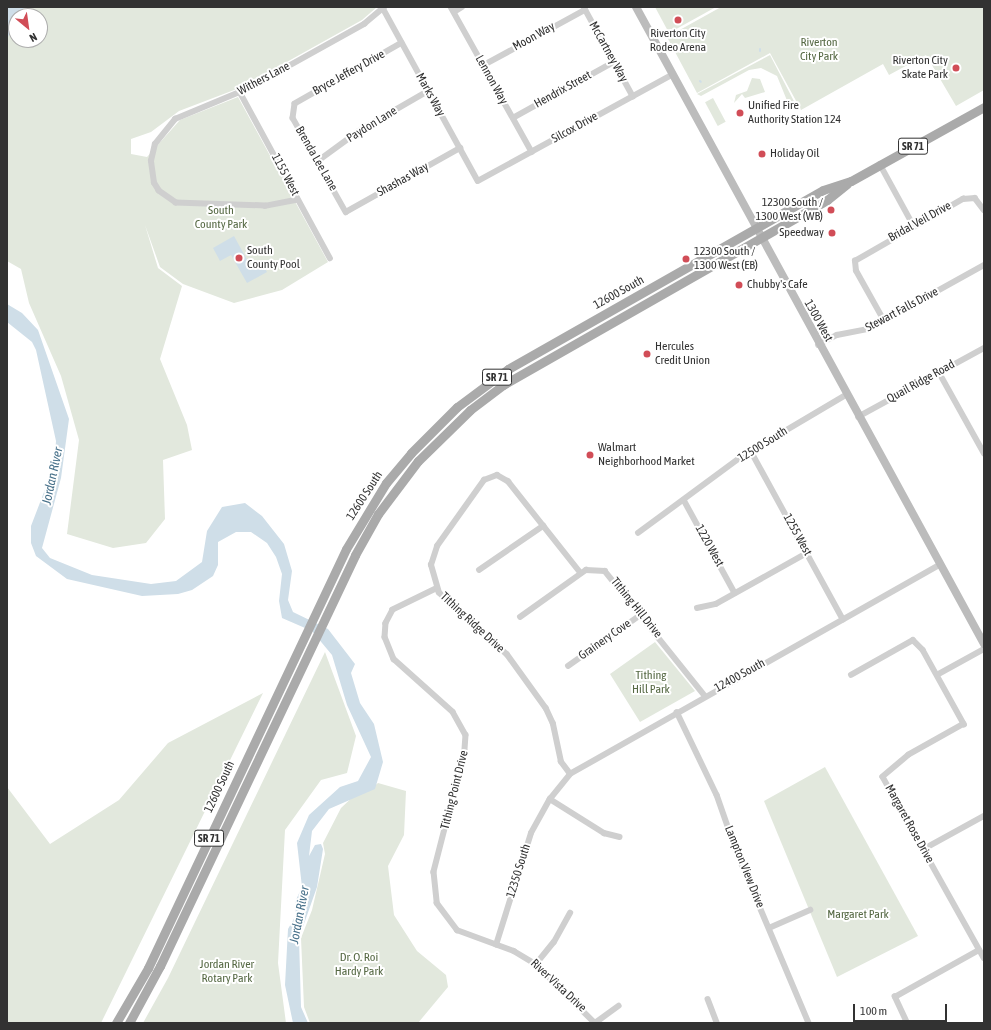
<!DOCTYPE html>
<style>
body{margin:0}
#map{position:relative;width:991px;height:1030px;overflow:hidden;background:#fff;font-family:"Asap Condensed",sans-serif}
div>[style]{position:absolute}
.green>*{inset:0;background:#e2e8dd;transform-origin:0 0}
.water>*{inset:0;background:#cfdee8}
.stream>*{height:2px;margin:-1px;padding:0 1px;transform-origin:1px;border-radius:1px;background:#cfdee8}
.street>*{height:5.5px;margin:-2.75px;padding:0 2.75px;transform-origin:2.75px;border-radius:2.75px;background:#cfcfcf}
.secondary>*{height:8px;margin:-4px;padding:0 4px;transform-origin:4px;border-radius:4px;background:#bcbcbc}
.primary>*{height:9px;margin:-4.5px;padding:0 4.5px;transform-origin:4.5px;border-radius:4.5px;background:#aaa}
.dots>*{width:11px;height:11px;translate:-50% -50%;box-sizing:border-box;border:2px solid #fff;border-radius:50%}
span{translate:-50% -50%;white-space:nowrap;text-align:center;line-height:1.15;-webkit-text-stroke:4px #fff;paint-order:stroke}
.shield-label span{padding:1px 3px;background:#fff;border:1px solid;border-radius:3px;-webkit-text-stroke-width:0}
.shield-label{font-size:11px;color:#323232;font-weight:700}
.poi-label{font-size:12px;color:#323232}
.right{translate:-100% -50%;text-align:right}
.left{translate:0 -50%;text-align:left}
.street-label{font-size:12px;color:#323232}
.park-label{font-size:12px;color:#566944}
.water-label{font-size:13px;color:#49728b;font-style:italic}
.frame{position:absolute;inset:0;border:8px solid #323232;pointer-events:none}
.north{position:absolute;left:8px;top:8px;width:40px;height:40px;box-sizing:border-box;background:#fff;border:1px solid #adadad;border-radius:50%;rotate:151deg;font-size:11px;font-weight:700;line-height:16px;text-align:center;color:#323232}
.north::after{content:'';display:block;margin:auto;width:14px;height:18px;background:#d14d57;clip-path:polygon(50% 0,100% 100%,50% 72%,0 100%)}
.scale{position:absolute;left:853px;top:1004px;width:94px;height:18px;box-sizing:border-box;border:2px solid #323232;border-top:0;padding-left:5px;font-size:12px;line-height:14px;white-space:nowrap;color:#323232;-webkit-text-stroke:3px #fff;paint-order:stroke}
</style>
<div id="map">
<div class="green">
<i style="clip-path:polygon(evenodd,7px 7px,377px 7px,362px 20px,242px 87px,179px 111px,151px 132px,131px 139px,131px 154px,147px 157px,180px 120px,238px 97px,328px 262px,282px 290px,234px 303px,183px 284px,160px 267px,145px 225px,158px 268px,182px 286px,160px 359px,187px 425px,192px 450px,163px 460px,165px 519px,146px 543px,113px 548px,67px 534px,79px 440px,61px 376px,29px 303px,21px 269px,7px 261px,7px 7px,16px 16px,40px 16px,40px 40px,16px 40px,16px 16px)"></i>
<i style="clip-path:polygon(655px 7px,716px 7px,669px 33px)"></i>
<i style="clip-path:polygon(721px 7px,984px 7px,984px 90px,956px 106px,926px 55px,889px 75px,883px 64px,801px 110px,770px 53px,697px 93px,667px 37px)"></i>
<i style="clip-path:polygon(770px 55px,798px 109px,788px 103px,777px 76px,761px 68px,749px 70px,701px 96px,697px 94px)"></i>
<i style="clip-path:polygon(752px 78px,760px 79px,765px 92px,745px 98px,742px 94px,734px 103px,736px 95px,747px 91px)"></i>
<i style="left:713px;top:98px;width:27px;height:9px;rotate:62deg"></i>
<i style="clip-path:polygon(655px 642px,695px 691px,640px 722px,610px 674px)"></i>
<i style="clip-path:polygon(325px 652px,356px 736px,347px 773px,321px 780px,285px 830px,278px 963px,286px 1023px,143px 1023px,168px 978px)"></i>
<i style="clip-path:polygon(263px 693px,101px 1023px,7px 1023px,7px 787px,50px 844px,119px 800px,168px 743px)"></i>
<i style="clip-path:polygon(825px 767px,918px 936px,837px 977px,764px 801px)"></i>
<i style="clip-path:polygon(378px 783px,406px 791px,404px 835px,388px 866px,394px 915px,417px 951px,446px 975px,448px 987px,418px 1023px,310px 1023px,304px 1007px,301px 938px,312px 910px,325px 854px,323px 843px,341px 808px,357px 793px,367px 792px)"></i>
</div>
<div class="water">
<i style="clip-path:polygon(7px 7px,25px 7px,16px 16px,7px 40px)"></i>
<i style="clip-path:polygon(234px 236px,251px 267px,261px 261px,267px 272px,247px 283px,231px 255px,220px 261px,213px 248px)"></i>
<i style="clip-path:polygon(7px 304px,22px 313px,38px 330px,69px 419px,61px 478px,42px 548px,50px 558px,92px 575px,151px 584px,176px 581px,202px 562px,207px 531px,222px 507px,245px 503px,262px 516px,284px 544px,292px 571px,288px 600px,293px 612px,328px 629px,355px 664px,351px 673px,360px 703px,374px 724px,383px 762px,375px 789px,329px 809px,312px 831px,309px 856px,315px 845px,321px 844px,323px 849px,317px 887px,299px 938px,301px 1007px,308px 1023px,293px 1023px,285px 985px,288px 929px,296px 915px,295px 902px,302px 887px,297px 843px,309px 815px,340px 787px,358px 781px,371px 757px,347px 705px,332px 655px,312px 631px,282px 618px,279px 601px,282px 574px,276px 557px,267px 543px,251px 532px,236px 532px,218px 542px,218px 565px,213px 576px,192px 590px,178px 594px,142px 596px,67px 579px,36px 556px,31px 543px,31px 526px,54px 466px,56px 441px,36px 350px,32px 342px,7px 322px)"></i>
</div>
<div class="stream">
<i style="left:760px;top:51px;width:2px;rotate:-90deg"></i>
<i style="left:700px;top:81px;width:1px;rotate:45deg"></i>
</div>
<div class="street">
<i style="left:451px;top:7px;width:166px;rotate:60.8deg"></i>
<i style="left:584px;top:7px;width:102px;rotate:61.2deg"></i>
<i style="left:383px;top:8px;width:197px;rotate:61.2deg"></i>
<i style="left:478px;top:181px;width:221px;rotate:-28.7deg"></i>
<i style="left:454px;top:12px;width:9px;rotate:-32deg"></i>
<i style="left:402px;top:43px;width:123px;rotate:150.3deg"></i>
<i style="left:295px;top:104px;width:14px;rotate:98deg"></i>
<i style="left:293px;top:118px;width:108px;rotate:60.6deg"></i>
<i style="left:346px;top:212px;width:131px;rotate:-29.3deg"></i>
<i style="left:484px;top:65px;width:115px;rotate:-28.6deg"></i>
<i style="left:240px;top:92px;width:189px;rotate:61.5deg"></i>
<i style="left:513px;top:118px;width:115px;rotate:-29deg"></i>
<i style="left:318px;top:161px;width:51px;rotate:-36.2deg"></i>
<i style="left:359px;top:131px;width:80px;rotate:-30.1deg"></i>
<i style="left:880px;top:164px;width:71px;rotate:61.3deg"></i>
<i style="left:298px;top:200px;width:33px;rotate:169deg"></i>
<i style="left:266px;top:206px;width:90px;rotate:-178.1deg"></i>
<i style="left:176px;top:203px;width:21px;rotate:-145deg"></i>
<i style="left:159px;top:191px;width:9px;rotate:-122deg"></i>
<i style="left:154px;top:183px;width:22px;rotate:-98deg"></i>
<i style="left:151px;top:161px;width:17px;rotate:-77deg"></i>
<i style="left:155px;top:144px;width:32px;rotate:-51deg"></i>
<i style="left:175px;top:119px;width:80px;rotate:-22.7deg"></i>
<i style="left:249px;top:88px;width:132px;rotate:-29.1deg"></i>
<i style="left:364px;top:24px;width:26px;rotate:-40deg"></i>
<i style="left:884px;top:321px;width:57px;rotate:-119.2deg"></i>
<i style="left:856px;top:271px;width:10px;rotate:-96deg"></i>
<i style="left:855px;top:261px;width:125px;rotate:-29.9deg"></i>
<i style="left:963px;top:199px;width:12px;rotate:-5deg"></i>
<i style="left:975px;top:198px;width:15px;rotate:53deg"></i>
<i style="left:818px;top:345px;width:21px;rotate:-28deg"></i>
<i style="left:837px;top:335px;width:33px;rotate:-11deg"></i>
<i style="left:869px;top:329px;width:132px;rotate:-29.1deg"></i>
<i style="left:939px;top:372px;width:93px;rotate:60.9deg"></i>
<i style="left:858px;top:417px;width:144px;rotate:-28.7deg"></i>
<i style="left:751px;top:451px;width:192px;rotate:61.3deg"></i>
<i style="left:684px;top:500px;width:106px;rotate:61.3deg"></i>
<i style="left:638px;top:533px;width:128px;rotate:-36.4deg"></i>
<i style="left:741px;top:457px;width:122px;rotate:-30.6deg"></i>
<i style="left:479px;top:570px;width:78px;rotate:-34.5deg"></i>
<i style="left:436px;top:589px;width:48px;rotate:154deg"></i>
<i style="left:393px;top:610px;width:15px;rotate:118deg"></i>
<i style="left:386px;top:623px;width:14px;rotate:94deg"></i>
<i style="left:385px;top:637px;width:24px;rotate:68deg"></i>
<i style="left:394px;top:659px;width:79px;rotate:41.9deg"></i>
<i style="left:453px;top:712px;width:26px;rotate:61deg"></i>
<i style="left:466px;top:735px;width:16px;rotate:94deg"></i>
<i style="left:465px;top:751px;width:125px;rotate:104.4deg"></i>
<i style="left:434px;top:872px;width:31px;rotate:84deg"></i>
<i style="left:437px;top:903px;width:34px;rotate:53deg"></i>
<i style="left:457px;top:930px;width:61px;rotate:20.2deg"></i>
<i style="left:514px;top:951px;width:26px;rotate:31deg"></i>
<i style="left:536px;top:964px;width:83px;rotate:45deg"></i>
<i style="left:697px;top:608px;width:19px;rotate:-12deg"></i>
<i style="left:716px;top:604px;width:104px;rotate:-29.3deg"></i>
<i style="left:520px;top:617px;width:81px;rotate:-35.5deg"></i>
<i style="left:586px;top:570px;width:19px;rotate:3deg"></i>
<i style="left:605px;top:571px;width:160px;rotate:51.3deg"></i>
<i style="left:568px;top:666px;width:90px;rotate:-35.1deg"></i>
<i style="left:851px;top:675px;width:71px;rotate:-29.4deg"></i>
<i style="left:913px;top:640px;width:14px;rotate:45deg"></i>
<i style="left:923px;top:650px;width:85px;rotate:61deg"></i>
<i style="left:964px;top:724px;width:63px;rotate:150.6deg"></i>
<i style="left:909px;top:755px;width:34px;rotate:140deg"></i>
<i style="left:883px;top:777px;width:207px;rotate:60.8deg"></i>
<i style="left:937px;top:675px;width:54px;rotate:-29deg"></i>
<i style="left:677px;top:712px;width:92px;rotate:64.3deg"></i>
<i style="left:717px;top:795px;width:64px;rotate:70.7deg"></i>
<i style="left:738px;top:855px;width:182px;rotate:67.1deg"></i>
<i style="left:570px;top:774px;width:15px;rotate:-127deg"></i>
<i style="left:561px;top:762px;width:39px;rotate:-102deg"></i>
<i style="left:553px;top:724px;width:17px;rotate:-115deg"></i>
<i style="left:546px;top:709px;width:67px;rotate:-125.8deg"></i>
<i style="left:507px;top:655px;width:92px;rotate:-137.6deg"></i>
<i style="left:439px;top:593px;width:29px;rotate:-106deg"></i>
<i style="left:431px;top:565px;width:20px;rotate:-72deg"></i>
<i style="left:437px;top:546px;width:81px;rotate:-54.5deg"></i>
<i style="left:484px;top:480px;width:14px;rotate:-21deg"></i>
<i style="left:497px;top:475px;width:13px;rotate:29deg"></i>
<i style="left:508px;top:481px;width:117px;rotate:51.6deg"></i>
<i style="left:550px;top:799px;width:64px;rotate:32.2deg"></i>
<i style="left:604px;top:833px;width:16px;rotate:14deg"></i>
<i style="left:924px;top:849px;width:68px;rotate:-28.8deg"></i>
<i style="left:769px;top:928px;width:45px;rotate:-23.7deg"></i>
<i style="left:496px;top:945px;width:117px;rotate:-72.6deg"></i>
<i style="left:531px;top:833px;width:39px;rotate:-61deg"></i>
<i style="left:550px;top:799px;width:32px;rotate:-51deg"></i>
<i style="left:570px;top:774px;width:425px;rotate:-29.5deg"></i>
<i style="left:536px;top:964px;width:28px;rotate:-51deg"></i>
<i style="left:554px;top:942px;width:33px;rotate:-61deg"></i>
<i style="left:708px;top:999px;width:26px;rotate:69deg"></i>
<i style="left:595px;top:1023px;width:29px;rotate:-36deg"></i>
<i style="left:907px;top:1023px;width:29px;rotate:-115deg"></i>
<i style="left:895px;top:997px;width:96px;rotate:-29.2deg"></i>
</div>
<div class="secondary">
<i style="left:636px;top:7px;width:726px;rotate:61.35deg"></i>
</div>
<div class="primary">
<i style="left:116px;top:1023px;width:64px;rotate:-59.8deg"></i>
<i style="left:148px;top:968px;width:463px;rotate:-64.7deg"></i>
<i style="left:346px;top:549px;width:77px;rotate:-58.8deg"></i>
<i style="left:386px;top:483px;width:39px;rotate:-50deg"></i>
<i style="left:411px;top:453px;width:65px;rotate:-45deg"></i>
<i style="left:457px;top:407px;width:64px;rotate:-36.7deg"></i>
<i style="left:508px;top:369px;width:362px;rotate:-29.6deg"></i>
<i style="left:823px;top:190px;width:29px;rotate:-18deg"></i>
<i style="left:851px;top:181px;width:152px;rotate:-29.1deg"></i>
<i style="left:129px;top:1023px;width:65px;rotate:-61.5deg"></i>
<i style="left:160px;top:966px;width:455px;rotate:-64.6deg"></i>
<i style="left:355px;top:555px;width:47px;rotate:-60.7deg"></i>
<i style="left:378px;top:514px;width:66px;rotate:-53deg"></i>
<i style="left:418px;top:461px;width:73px;rotate:-44.4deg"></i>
<i style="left:470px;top:410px;width:41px;rotate:-37.1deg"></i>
<i style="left:503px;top:385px;width:373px;rotate:-29.7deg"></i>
<i style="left:827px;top:200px;width:26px;rotate:-39deg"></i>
</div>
<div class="dots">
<i style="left:678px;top:20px;background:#d14d57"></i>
<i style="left:956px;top:68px;background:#d14d57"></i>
<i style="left:740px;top:113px;background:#d14d57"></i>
<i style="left:762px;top:154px;background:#d14d57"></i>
<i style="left:831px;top:210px;background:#d14d57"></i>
<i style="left:832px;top:233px;background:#d14d57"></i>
<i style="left:239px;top:258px;background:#d14d57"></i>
<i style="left:686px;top:259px;background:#d14d57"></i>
<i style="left:739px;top:285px;background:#d14d57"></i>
<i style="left:647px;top:354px;background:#d14d57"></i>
<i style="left:590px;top:455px;background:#d14d57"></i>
</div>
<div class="shield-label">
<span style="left:913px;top:146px">SR 71</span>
<span style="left:497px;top:377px">SR 71</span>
<span style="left:209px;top:838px">SR 71</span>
</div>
<div class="poi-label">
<span style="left:678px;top:41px">Riverton City<br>Rodeo Arena</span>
<span class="right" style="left:948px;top:68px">Riverton City<br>Skate Park</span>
<span class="left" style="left:748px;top:113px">Unified Fire<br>Authority Station 124</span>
<span class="left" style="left:770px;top:154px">Holiday Oil</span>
<span class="right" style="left:823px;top:210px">12300 South /<br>1300 West (WB)</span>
<span class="right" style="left:824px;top:233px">Speedway</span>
<span class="left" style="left:247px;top:258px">South<br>County Pool</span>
<span class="left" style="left:694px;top:259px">12300 South /<br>1300 West (EB)</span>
<span class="left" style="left:747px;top:285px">Chubby's Cafe</span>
<span class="left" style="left:655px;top:354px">Hercules<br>Credit Union</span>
<span class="left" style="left:598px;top:455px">Walmart<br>Neighborhood Market</span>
</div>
<div class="street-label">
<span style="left:534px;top:37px;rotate:-29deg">Moon Way</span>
<span style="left:608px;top:52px;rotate:61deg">McCartney Way</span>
<span style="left:349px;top:73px;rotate:-29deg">Bryce Jeffery Drive</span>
<span style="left:264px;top:79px;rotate:-28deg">Withers Lane</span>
<span style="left:491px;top:80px;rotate:61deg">Lennon Way</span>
<span style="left:563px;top:90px;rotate:-29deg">Hendrix Street</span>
<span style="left:430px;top:95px;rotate:61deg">Marks Way</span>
<span style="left:372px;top:125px;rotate:-32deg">Paydon Lane</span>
<span style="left:575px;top:128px;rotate:-29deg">Silcox Drive</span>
<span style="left:316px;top:159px;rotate:60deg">Brenda Lee Lane</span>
<span style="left:285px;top:175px;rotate:62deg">1155 West</span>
<span style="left:403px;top:180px;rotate:-29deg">Shashas Way</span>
<span style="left:920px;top:222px;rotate:-29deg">Bridal Veil Drive</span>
<span style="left:619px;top:293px;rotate:-29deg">12600 South</span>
<span style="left:902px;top:310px;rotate:-28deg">Stewart Falls Drive</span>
<span style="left:818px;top:321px;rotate:61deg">1300 West</span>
<span style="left:921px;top:382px;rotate:-29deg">Quail Ridge Road</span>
<span style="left:763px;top:445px;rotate:-32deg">12500 South</span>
<span style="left:365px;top:496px;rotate:-57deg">12600 South</span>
<span style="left:797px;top:535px;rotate:61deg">1255 West</span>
<span style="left:709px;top:546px;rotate:61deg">1220 West</span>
<span style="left:636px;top:608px;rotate:51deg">Tithing Hill Drive</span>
<span style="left:472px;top:623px;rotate:43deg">Tithing Ridge Drive</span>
<span style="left:605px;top:640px;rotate:-35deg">Grainery Cove</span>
<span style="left:740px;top:676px;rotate:-29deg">12400 South</span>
<span style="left:220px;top:787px;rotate:-65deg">12600 South</span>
<span style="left:455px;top:790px;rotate:-76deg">Tithing Point Drive</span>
<span style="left:909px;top:824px;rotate:61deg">Margaret Rose Drive</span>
<span style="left:744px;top:867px;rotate:68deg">Lampton View Drive</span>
<span style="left:519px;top:871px;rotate:-73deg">12350 South</span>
<span style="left:558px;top:986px;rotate:43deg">River Vista Drive</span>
</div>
<div class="park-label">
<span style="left:819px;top:50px">Riverton<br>City Park</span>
<span style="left:221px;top:218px">South<br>County Park</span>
<span style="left:651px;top:683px">Tithing<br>Hill Park</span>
<span style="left:858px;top:915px">Margaret Park</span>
<span style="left:359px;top:965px">Dr. O. Roi<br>Hardy Park</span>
<span style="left:227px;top:972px">Jordan River<br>Rotary Park</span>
</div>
<div class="water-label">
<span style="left:53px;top:476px;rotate:-78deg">Jordan River</span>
<span style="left:300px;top:915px;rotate:-79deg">Jordan River</span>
</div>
<div class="frame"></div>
<div class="north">N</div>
<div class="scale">100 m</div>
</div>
